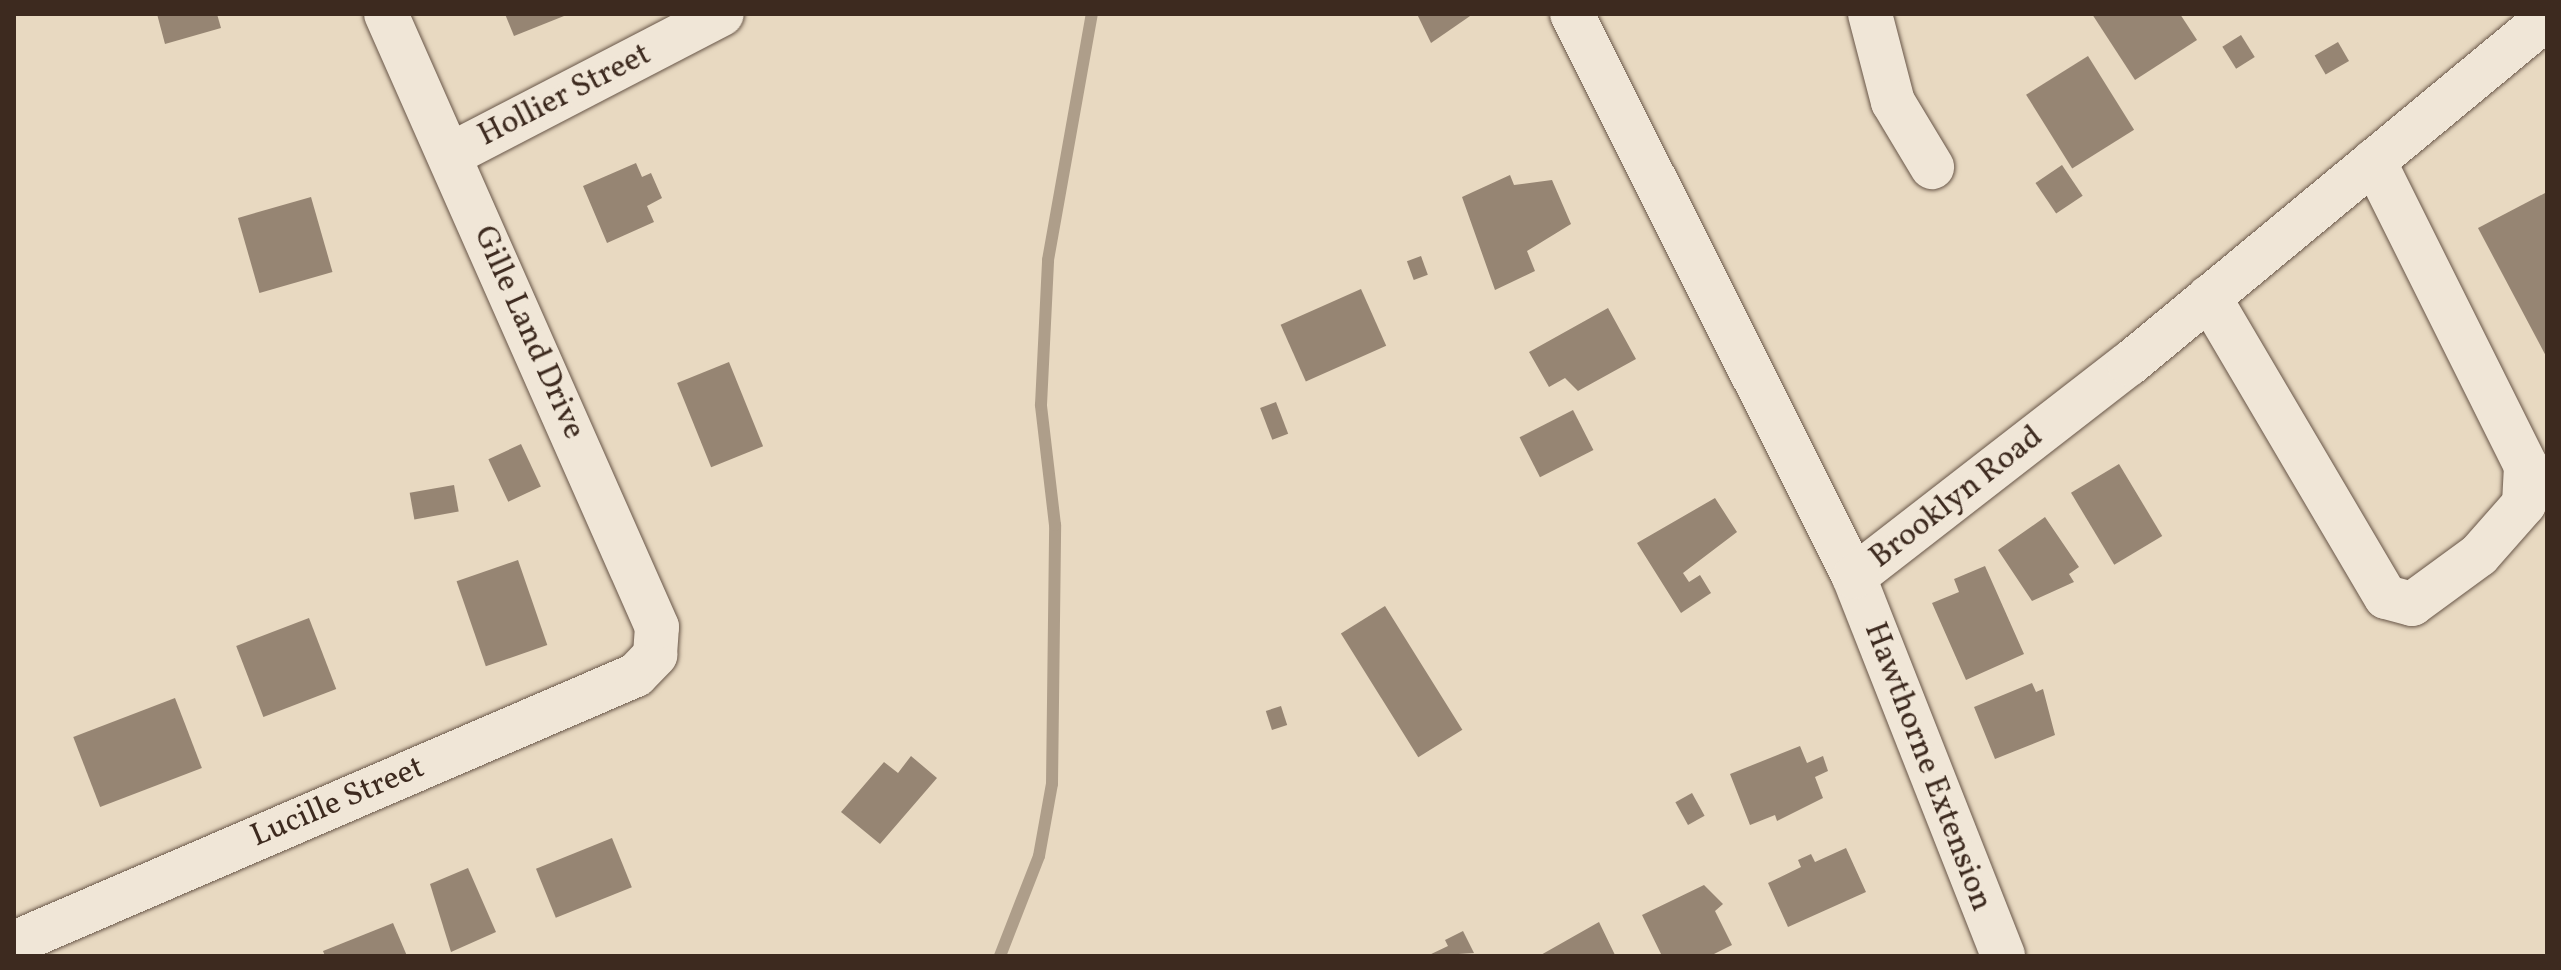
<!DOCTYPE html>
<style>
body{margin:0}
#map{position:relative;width:2561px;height:970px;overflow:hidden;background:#e8d9c1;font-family:Vollkorn,serif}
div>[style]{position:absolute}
.stream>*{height:12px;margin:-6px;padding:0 6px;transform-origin:6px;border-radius:6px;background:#ae9e8a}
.building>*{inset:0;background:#968573;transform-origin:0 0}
.roads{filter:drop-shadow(0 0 2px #685648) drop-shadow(0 0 2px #685648)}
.minor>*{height:44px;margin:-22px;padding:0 22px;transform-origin:22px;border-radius:22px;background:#f0e6d7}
span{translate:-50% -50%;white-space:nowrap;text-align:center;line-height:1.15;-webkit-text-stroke:7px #f0e6d7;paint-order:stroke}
.street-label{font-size:32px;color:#3d2a1f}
.frame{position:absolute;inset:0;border:16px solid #3d2a1f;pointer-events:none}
</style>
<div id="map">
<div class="stream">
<i style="left:1000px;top:956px;width:107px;rotate:-68.7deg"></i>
<i style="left:1039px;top:856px;width:73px;rotate:-79.8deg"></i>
<i style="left:1052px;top:784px;width:259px;rotate:-89.3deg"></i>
<i style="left:1055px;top:525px;width:121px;rotate:-96.7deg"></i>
<i style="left:1041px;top:405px;width:145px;rotate:-87.2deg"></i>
<i style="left:1048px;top:260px;width:250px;rotate:-79.9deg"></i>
</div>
<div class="building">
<i style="clip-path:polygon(157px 14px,217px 14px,221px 28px,165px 44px)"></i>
<i style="clip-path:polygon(505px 14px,569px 14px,514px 36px)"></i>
<i style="clip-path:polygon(1417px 14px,1473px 14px,1431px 43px)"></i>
<i style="clip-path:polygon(2092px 14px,2180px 14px,2197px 40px,2135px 80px)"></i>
<i style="left:2241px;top:35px;width:26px;height:22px;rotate:58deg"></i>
<i style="left:2338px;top:42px;width:22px;height:27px;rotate:60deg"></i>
<i style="left:2088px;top:56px;width:87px;height:73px;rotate:58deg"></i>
<i style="clip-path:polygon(636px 163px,642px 177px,651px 173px,662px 198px,647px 206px,654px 222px,607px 243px,583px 186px)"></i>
<i style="left:2062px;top:165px;width:37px;height:32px;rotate:56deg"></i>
<i style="clip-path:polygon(1510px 175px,1514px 185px,1552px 180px,1571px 224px,1527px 251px,1535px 271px,1495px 290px,1462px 197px)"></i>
<i style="clip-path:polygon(2547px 192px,2547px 358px,2478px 228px)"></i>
<i style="left:311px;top:197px;width:78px;height:76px;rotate:74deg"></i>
<i style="left:1421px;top:256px;width:20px;height:15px;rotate:70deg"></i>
<i style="left:1361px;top:289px;width:62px;height:88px;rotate:66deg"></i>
<i style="clip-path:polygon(1608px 308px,1636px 359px,1578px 391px,1565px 378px,1549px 387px,1529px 352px)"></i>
<i style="left:729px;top:362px;width:91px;height:56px;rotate:68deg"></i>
<i style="left:1276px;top:402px;width:34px;height:17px;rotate:69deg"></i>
<i style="left:1573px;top:410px;width:45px;height:60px;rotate:63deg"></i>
<i style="left:521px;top:444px;width:47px;height:36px;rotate:65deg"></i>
<i style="left:2119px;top:464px;width:84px;height:56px;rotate:59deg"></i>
<i style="left:454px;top:485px;width:27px;height:45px;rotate:80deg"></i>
<i style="clip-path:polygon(1715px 498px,1737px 532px,1683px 573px,1689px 582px,1700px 575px,1711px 593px,1681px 613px,1637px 543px)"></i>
<i style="clip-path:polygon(2045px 517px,2079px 567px,2069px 574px,2074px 582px,2032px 601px,1998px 550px)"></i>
<i style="left:518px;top:560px;width:90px;height:65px;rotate:71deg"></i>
<i style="clip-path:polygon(1985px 566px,2024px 654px,1966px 680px,1932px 603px,1959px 592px,1954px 579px)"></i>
<i style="left:1385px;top:606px;width:146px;height:52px;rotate:58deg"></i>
<i style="left:309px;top:618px;width:76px;height:78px;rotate:69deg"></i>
<i style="clip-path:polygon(2032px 683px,2036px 692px,2043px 689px,2055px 735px,1995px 759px,1974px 707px)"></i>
<i style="left:175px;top:698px;width:75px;height:109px;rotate:69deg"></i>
<i style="left:1281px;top:706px;width:20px;height:16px;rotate:72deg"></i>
<i style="clip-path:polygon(1800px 746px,1807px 763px,1823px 756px,1828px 771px,1815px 777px,1823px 798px,1777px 821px,1775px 815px,1750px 825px,1730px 774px)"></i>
<i style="clip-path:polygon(911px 756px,937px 778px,880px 844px,841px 812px,884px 762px,898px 773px)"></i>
<i style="left:1692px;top:793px;width:26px;height:19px;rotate:61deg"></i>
<i style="left:612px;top:838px;width:53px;height:82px;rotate:68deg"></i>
<i style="clip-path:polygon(1846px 848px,1866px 892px,1788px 927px,1768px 883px,1801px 867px,1798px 860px,1811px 854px,1815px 862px)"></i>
<i style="clip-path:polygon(468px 868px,496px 932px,451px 952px,430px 884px)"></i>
<i style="clip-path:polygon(1704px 885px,1723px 904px,1715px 911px,1732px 945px,1710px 956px,1662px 956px,1642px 915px)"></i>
<i style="clip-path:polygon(1599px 922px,1615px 955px,1626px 956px,1539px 956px)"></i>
<i style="clip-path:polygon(393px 923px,407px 956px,325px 956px,323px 951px)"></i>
<i style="clip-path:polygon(1463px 931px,1474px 953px,1427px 956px,1448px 946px,1445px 940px)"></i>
</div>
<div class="roads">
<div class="minor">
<i style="left:1572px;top:14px;width:630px;rotate:63.39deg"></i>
<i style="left:1854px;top:577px;width:407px;rotate:68.5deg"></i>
<i style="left:1870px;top:14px;width:91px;rotate:75.4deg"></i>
<i style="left:1893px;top:102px;width:76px;rotate:59deg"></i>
<i style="left:450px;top:155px;width:306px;rotate:-27.4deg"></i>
<i style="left:2209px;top:297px;width:348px;rotate:59.5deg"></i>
<i style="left:2386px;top:597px;width:27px;rotate:15deg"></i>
<i style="left:2412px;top:604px;width:83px;rotate:-36.2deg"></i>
<i style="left:2479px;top:555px;width:68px;rotate:-48.6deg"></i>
<i style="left:2524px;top:504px;width:38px;rotate:-87deg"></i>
<i style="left:2526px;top:466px;width:341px;rotate:-116.5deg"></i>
<i style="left:1854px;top:577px;width:348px;rotate:-37.8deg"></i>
<i style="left:2129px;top:364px;width:543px;rotate:-39.62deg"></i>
<i style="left:14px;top:943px;width:677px;rotate:-23.31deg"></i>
<i style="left:636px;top:675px;width:28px;rotate:-46deg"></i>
<i style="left:655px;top:655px;width:28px;rotate:-86deg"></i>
<i style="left:657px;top:627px;width:670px;rotate:-113.85deg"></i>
</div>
</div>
<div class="street-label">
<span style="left:565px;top:96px;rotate:-27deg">Hollier Street</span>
<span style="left:528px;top:333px;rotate:66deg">Gille Land Drive</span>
<span style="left:1957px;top:498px;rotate:-38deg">Brooklyn Road</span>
<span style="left:1927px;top:767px;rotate:69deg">Hawthorne Extension</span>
<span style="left:338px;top:803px;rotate:-23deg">Lucille Street</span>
</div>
<div class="frame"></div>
</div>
